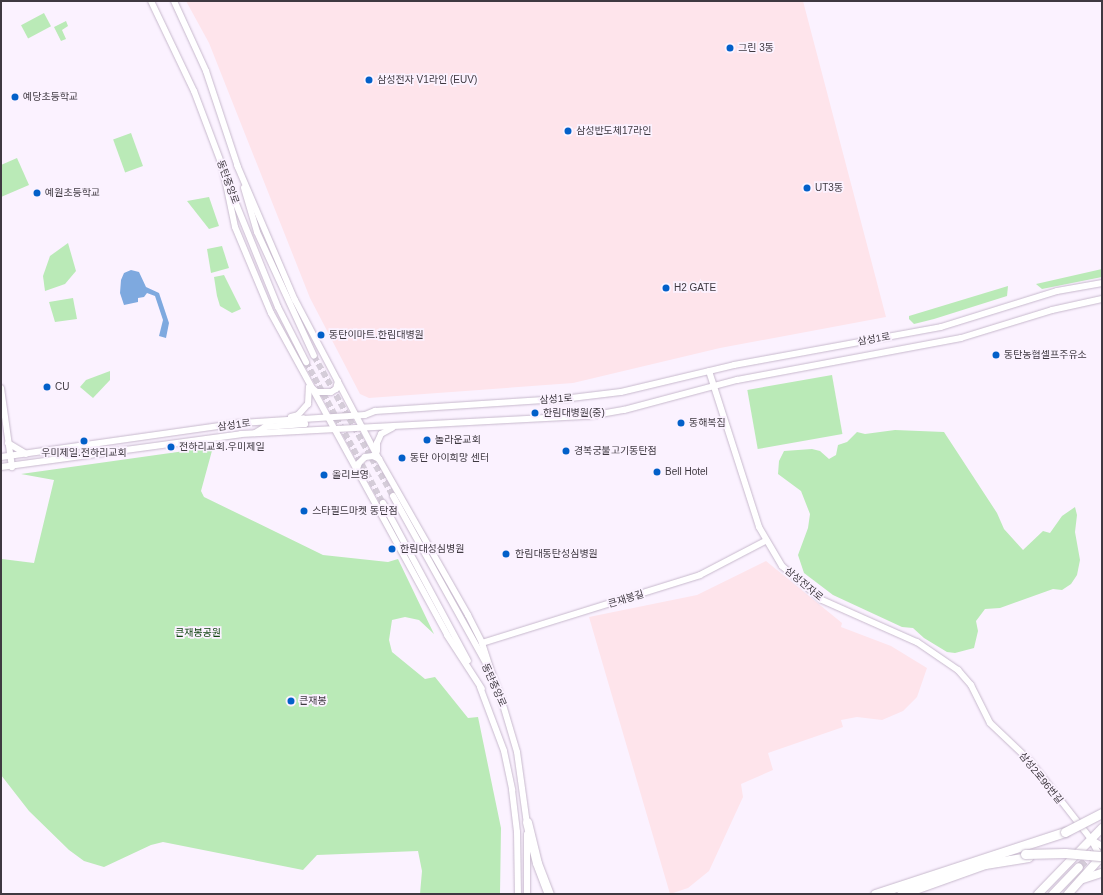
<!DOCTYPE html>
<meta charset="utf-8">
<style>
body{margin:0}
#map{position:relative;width:1103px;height:895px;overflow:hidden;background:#fbf2ff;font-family:Arial,"Noto Sans KR",sans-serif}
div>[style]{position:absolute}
.industrial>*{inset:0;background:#fee4eb}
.green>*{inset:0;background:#baeab7;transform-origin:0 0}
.water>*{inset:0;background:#7ea9df}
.minor-tunnel>*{height:6px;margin-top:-3px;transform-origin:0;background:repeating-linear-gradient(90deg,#d5cdd9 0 6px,transparent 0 9px)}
.major-tunnel>*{height:8px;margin-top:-4px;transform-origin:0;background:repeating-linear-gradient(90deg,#d5cdd9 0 8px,transparent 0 12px)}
.roads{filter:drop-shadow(0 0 1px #c7b9cd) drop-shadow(0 0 1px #c7b9cd)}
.minor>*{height:6px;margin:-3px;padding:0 3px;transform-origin:3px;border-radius:3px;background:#fff}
.major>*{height:8px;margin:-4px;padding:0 4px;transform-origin:4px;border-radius:4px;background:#fff}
.highway>*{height:9px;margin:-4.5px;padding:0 4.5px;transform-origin:4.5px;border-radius:4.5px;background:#fff}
.bridges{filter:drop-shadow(0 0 1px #c7b9cd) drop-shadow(0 0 1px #c7b9cd)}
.highway-bridge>*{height:9px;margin:-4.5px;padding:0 4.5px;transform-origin:4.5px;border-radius:4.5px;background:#fff}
.dots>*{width:11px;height:11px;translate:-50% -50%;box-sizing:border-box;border:2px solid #fbf2ff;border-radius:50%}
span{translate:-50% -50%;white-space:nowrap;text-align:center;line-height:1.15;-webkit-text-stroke:3.5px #fbf2ff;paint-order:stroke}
.poi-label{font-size:10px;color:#3f3941}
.left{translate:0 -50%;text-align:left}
.street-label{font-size:10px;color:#3f3941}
.park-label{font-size:10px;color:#104410}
.frame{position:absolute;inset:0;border:2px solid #3f3941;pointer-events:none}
</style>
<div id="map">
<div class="industrial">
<i style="clip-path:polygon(186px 1px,803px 1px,886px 317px,720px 348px,573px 383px,369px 398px,360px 394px,310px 298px,209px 43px)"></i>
<i style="clip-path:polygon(766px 561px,842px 623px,841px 627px,891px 646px,927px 668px,917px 697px,903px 711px,882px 720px,857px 717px,841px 720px,843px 727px,768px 753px,773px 770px,741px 784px,743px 797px,709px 871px,688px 888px,670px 894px,589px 617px,697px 595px)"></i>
</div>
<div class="green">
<i style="left:44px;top:13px;width:15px;height:26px;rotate:62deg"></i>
<i style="clip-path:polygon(66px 21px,68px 26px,62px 30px,66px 39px,61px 41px,54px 27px)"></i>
<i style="left:131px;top:133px;width:35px;height:19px;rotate:70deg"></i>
<i style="clip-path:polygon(17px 158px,29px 185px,1px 197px,1px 165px)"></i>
<i style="clip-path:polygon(209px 197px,219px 226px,209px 229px,187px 201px)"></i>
<i style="clip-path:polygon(68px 243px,76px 271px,65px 284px,45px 291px,43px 276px,50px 256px)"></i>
<i style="clip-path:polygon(222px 246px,229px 268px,211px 273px,207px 249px)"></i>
<i style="clip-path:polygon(1102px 269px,1102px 277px,1042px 289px,1036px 284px)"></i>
<i style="clip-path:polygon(224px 275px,241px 309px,232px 313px,220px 306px,217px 296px,214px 277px)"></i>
<i style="clip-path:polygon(1008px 286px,1007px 296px,934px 319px,914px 324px,909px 319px,909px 316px)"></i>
<i style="clip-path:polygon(73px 298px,77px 319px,55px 322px,49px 302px)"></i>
<i style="clip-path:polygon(110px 371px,110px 380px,93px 398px,80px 387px,86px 380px)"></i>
<i style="left:832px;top:375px;width:60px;height:86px;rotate:80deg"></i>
<i style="clip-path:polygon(895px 430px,944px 432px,997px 513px,1004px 529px,1023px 550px,1043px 531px,1050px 533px,1062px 516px,1075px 507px,1077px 515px,1075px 532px,1080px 560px,1077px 575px,1071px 584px,1062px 590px,1053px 589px,1000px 608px,985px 609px,976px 621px,978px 631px,974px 648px,955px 653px,947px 652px,924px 638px,913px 628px,902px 627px,833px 595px,804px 573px,798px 555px,808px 528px,810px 514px,801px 491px,778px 474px,779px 461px,784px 451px,812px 449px,820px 451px,829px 459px,836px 455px,838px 445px,847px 442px,857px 432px,865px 434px)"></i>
<i style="clip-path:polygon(213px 447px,201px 491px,204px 497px,323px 555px,388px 562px,398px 559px,434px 634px,419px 620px,405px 617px,392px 620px,389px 640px,392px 652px,425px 679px,435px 677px,468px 718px,478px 717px,501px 828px,500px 894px,420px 894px,422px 871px,418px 851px,317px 855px,303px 870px,163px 842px,151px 845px,104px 867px,84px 861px,69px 850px,29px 811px,1px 775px,1px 563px,2px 559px,34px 563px,54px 480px,21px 474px)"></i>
</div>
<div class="water">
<i style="clip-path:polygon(131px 270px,139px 272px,146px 287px,159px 293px,169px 323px,166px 338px,159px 336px,163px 320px,155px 296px,147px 293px,144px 297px,138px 298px,138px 302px,124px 305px,120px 293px,121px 280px,124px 273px)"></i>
</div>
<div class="minor-tunnel">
<i style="left:314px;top:356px;width:161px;rotate:60.6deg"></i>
<i style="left:306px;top:362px;width:161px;rotate:61.4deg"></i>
</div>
<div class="major-tunnel">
<i style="left:1079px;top:867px;width:21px;rotate:-45deg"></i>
</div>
<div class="roads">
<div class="minor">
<i style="left:151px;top:1px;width:100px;rotate:64.5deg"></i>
<i style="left:194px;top:91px;width:88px;rotate:69.3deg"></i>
<i style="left:174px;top:1px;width:77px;rotate:65.4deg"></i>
<i style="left:206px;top:71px;width:101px;rotate:71.6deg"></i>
<i style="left:237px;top:165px;width:147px;rotate:66.8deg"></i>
<i style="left:295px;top:300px;width:180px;rotate:62.2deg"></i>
<i style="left:379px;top:459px;width:180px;rotate:60.3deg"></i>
<i style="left:468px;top:615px;width:31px;rotate:63deg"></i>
<i style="left:482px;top:643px;width:33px;rotate:72deg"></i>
<i style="left:223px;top:169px;width:59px;rotate:78.3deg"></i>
<i style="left:235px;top:227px;width:93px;rotate:67.3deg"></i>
<i style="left:271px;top:313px;width:367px;rotate:61.3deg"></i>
<i style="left:447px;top:635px;width:64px;rotate:57.1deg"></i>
<i style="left:244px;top:188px;width:46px;rotate:73.5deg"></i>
<i style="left:257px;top:232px;width:136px;rotate:65.3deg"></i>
<i style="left:230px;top:189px;width:127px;rotate:67.9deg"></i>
<i style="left:278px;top:307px;width:62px;rotate:63deg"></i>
<i style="left:709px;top:371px;width:164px;rotate:72.2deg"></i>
<i style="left:759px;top:527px;width:45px;rotate:59.5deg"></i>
<i style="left:782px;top:566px;width:52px;rotate:40.4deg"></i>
<i style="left:822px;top:600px;width:104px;rotate:23.9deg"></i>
<i style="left:917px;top:642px;width:50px;rotate:34.3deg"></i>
<i style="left:958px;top:670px;width:20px;rotate:49deg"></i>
<i style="left:971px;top:685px;width:42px;rotate:63.4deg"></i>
<i style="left:990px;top:723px;width:55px;rotate:43.5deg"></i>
<i style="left:1030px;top:761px;width:99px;rotate:52deg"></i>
<i style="left:1091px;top:839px;width:20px;rotate:63deg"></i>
<i style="left:1px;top:388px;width:80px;rotate:82.1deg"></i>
<i style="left:312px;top:388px;width:6px;rotate:39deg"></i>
<i style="left:317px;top:392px;width:14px"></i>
<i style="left:331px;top:392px;width:6px;rotate:-31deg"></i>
<i style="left:336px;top:389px;width:8px;rotate:-76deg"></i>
<i style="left:291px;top:417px;width:7px;rotate:-16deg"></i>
<i style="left:298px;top:415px;width:15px;rotate:-48deg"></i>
<i style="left:308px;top:404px;width:17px;rotate:-87deg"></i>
<i style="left:255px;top:433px;width:12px;rotate:-31deg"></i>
<i style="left:265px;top:427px;width:40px;rotate:-4.3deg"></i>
<i style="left:305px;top:424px;width:6px;rotate:-108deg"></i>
<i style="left:8px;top:443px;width:21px;rotate:31deg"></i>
<i style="left:377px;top:451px;width:8px;rotate:-90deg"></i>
<i style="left:377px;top:443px;width:10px;rotate:-66deg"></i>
<i style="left:381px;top:434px;width:13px;rotate:-29deg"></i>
<i style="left:1px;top:457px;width:242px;rotate:-8.1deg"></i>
<i style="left:241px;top:423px;width:124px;rotate:-3.7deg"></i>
<i style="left:365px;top:415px;width:11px;rotate:-22deg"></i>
<i style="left:375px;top:411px;width:188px;rotate:-3.7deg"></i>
<i style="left:563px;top:399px;width:58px;rotate:-6.9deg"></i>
<i style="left:621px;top:392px;width:116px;rotate:-13.4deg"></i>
<i style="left:734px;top:365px;width:210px;rotate:-10.4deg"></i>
<i style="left:941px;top:327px;width:121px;rotate:-17.2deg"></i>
<i style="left:1057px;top:291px;width:46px;rotate:-10.1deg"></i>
<i style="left:1px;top:467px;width:242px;rotate:-7.8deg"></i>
<i style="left:241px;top:434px;width:348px;rotate:-3deg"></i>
<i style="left:589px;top:416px;width:36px;rotate:-10deg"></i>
<i style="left:624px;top:410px;width:117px;rotate:-14.9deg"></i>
<i style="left:737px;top:380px;width:228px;rotate:-10.6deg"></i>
<i style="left:961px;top:338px;width:95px;rotate:-17.1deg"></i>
<i style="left:1052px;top:310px;width:51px;rotate:-12.4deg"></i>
<i style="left:356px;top:472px;width:9px;rotate:-72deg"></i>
<i style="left:359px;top:463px;width:8px;rotate:-45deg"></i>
<i style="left:365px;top:457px;width:8px;rotate:-7deg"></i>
<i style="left:373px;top:456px;width:7px;rotate:27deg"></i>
<i style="left:393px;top:496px;width:204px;rotate:60.9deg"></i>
<i style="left:492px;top:674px;width:26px;rotate:69deg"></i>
<i style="left:501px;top:698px;width:56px;rotate:73.5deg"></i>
<i style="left:517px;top:752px;width:73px;rotate:82.1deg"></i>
<i style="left:383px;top:503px;width:179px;rotate:61.7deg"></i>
<i style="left:482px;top:643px;width:228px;rotate:-17.3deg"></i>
<i style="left:700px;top:575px;width:73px;rotate:-27.6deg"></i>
<i style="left:480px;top:687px;width:68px;rotate:69.4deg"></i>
<i style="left:504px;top:751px;width:40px;rotate:78deg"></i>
<i style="left:512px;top:790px;width:42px;rotate:83.2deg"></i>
<i style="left:517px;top:832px;width:62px;rotate:89.1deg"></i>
<i style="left:1092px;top:840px;width:12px;rotate:31deg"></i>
<i style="left:527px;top:894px;width:60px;rotate:-90deg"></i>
</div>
<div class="major">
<i style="left:1083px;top:879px;width:20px;rotate:-18deg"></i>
<i style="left:1038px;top:894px;width:92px;rotate:-45.9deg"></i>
<i style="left:1053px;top:894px;width:37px;rotate:-46deg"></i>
<i style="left:1068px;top:894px;width:51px;rotate:-48.2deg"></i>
</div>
<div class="highway">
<i style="left:527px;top:822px;width:42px;rotate:76.3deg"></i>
<i style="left:537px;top:863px;width:33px;rotate:69deg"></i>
<i style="left:875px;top:894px;width:200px;rotate:-18.1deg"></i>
<i style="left:901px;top:894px;width:89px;rotate:-19.7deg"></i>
<i style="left:985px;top:864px;width:44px;rotate:-9.2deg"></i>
</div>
</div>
<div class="bridges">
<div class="highway-bridge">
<i style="left:1065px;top:832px;width:42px;rotate:-27.2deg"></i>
<i style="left:1025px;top:854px;width:40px;rotate:-1.4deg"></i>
<i style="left:1065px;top:853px;width:37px;rotate:5deg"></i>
</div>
</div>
<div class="dots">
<i style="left:730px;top:48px;background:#0260c9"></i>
<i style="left:369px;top:80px;background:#0260c9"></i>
<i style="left:15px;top:97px;background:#0260c9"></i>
<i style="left:568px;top:131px;background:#0260c9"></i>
<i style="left:807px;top:188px;background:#0260c9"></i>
<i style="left:37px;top:193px;background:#0260c9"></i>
<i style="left:666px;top:288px;background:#0260c9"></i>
<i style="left:321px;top:335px;background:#0260c9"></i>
<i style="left:996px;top:355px;background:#0260c9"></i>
<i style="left:47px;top:387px;background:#0260c9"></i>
<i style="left:535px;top:413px;background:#0260c9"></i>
<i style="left:681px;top:423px;background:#0260c9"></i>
<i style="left:427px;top:440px;background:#0260c9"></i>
<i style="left:84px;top:441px;background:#0260c9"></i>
<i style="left:171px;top:447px;background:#0260c9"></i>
<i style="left:566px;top:451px;background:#0260c9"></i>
<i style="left:402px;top:458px;background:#0260c9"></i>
<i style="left:657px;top:472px;background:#0260c9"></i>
<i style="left:324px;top:475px;background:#0260c9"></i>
<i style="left:304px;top:511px;background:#0260c9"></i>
<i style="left:392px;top:549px;background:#0260c9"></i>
<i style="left:506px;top:554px;background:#0260c9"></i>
<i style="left:291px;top:701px;background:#0260c9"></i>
</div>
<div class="poi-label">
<span class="left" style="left:738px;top:48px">그린 3동</span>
<span class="left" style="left:377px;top:80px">삼성전자 V1라인 (EUV)</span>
<span class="left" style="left:23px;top:97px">예당초등학교</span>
<span class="left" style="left:576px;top:131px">삼성반도체17라인</span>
<span class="left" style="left:815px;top:188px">UT3동</span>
<span class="left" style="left:45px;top:193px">예원초등학교</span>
<span class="left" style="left:674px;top:288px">H2 GATE</span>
<span class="left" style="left:329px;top:335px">동탄이마트.한림대병원</span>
<span class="left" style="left:1004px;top:355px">동탄농협셀프주유소</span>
<span class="left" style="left:55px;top:387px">CU</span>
<span class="left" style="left:543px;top:413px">한림대병원(중)</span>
<span class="left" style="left:689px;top:423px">동해복집</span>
<span class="left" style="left:435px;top:440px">놀라운교회</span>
<span class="left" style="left:179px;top:447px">전하리교회.우미제일</span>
<span class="left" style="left:574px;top:451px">경복궁불고기동탄점</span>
<span style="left:84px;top:453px">우미제일.전하리교회</span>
<span class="left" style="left:410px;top:458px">동탄 아이희망 센터</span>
<span class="left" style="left:665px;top:472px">Bell Hotel</span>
<span class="left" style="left:332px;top:475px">올리브영</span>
<span class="left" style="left:312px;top:511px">스타필드마켓 동탄점</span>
<span class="left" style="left:400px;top:549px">한림대성심병원</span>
<span class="left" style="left:515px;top:554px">한림대동탄성심병원</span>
<span class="left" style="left:299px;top:701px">큰재봉</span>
</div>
<div class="street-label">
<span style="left:228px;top:182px;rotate:70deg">동탄중앙로</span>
<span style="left:874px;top:339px;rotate:-10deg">삼성1로</span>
<span style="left:556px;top:399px;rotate:-4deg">삼성1로</span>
<span style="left:234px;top:425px;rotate:-7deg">삼성1로</span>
<span style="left:804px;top:584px;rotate:40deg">삼성전자로</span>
<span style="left:626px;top:599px;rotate:-17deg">큰재봉길</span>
<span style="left:494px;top:685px;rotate:66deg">동탄중앙로</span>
<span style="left:1041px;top:778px;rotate:51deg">삼성2로96번길</span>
</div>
<div class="park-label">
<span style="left:198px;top:633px">큰재봉공원</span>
</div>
<div class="frame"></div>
</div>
